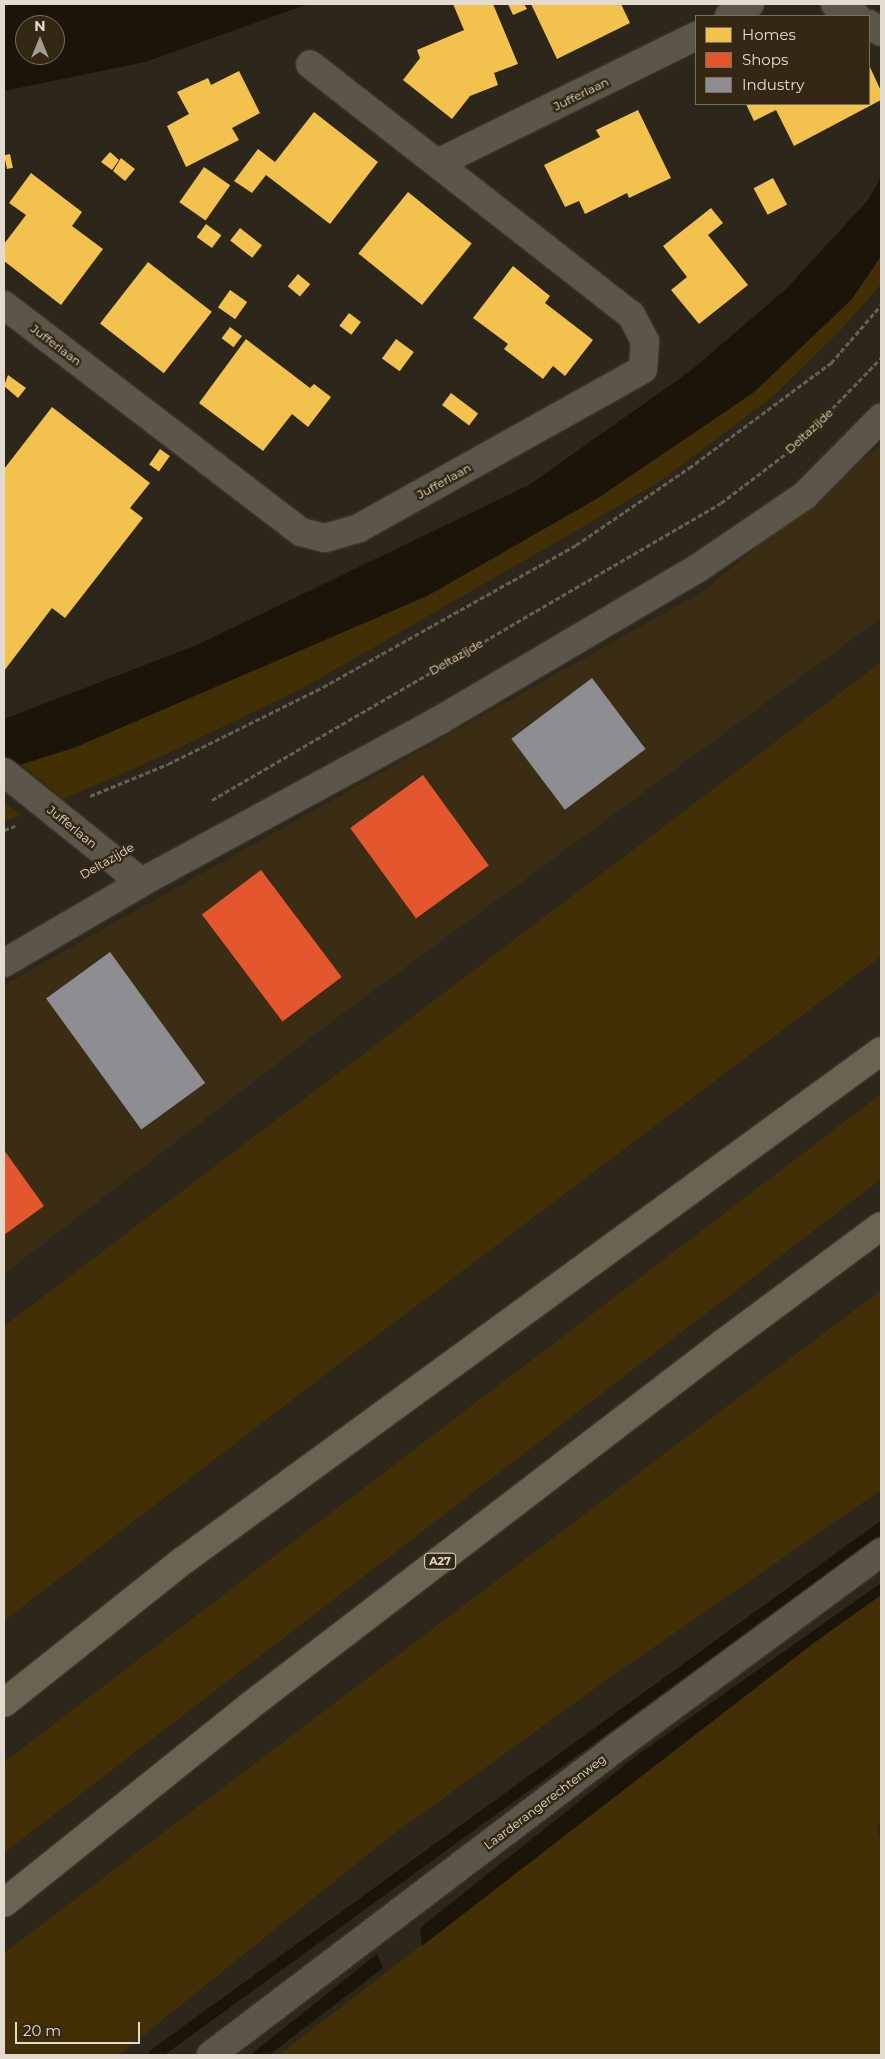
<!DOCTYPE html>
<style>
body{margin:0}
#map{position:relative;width:885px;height:2059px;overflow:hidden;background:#2d261b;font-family:Montserrat,sans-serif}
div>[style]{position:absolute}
.built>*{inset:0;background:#3b2d14}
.green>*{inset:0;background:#432f05}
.water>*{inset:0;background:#1b1408}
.homes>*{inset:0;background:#f2c14e;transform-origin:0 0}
.shops>*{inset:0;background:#e4572e;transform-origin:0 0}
.industry>*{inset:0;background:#8d8d92;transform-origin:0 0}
.stream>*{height:12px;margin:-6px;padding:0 6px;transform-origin:6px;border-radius:6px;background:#1b1408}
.path>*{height:3px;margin-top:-1.5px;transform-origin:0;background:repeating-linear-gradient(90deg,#655f56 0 5px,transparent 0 7.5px)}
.roads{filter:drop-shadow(0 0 1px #484239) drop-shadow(0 0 1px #484239)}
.minor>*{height:28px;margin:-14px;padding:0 14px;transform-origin:14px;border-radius:14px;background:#5c554a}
.highway>*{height:28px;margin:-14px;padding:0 14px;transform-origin:14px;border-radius:14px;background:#6b6251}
span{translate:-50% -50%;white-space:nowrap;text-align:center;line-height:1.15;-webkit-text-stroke:5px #342814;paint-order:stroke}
.shield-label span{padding:1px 4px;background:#342814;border:1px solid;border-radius:4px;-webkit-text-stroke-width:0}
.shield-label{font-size:11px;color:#e3dbcf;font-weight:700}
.street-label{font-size:12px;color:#e3dbcf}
.frame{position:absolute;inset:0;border:5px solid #e3dbcf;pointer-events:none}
.legend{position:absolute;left:695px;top:15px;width:175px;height:90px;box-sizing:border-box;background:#342814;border:1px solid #7a705f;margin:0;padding:6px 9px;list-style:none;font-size:15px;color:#e3dbcf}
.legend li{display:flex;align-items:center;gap:10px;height:25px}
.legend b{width:25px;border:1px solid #7a705f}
.north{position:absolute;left:15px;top:15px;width:50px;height:50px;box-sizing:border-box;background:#342814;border:1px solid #7a705f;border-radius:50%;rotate:0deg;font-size:14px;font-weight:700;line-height:20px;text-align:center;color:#e3dbcf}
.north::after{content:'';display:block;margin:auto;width:18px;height:22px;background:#a39c90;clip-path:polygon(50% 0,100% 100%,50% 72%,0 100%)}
.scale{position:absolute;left:15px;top:2022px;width:125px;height:22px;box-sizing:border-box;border:2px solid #e3dbcf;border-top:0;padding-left:6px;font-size:15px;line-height:18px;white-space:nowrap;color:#e3dbcf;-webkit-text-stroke:4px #342814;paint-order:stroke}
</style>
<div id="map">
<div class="built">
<i style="clip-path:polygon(881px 444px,881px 618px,339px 1016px,4px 1274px,4px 985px,702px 592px)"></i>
</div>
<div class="green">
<i style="clip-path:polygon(881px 256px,881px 284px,840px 331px,772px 397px,662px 480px,574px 532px,303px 688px,160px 757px,63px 799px,21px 764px,76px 747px,427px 596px,598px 498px,754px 392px,852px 299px)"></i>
<i style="clip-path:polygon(881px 662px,881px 956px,331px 1370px,4px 1621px,4px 1326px)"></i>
<i style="clip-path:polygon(4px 802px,22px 815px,4px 821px)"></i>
<i style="clip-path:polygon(881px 1094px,881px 1179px,4px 1853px,4px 1762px)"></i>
<i style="clip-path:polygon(881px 1290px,881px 1490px,605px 1681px,387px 1839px,119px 2055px,4px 2055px,4px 1953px)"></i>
<i style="clip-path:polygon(881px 1595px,881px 1821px,876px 1829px,881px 1837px,881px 2055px,279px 2055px,815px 1642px)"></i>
</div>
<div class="water">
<i style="clip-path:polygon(evenodd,4px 4px,308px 4px,145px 62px,4px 91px,4px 4px,25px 25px,55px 25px,55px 55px,25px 55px,25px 25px)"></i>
<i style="clip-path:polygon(881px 177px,881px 256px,852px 299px,754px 392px,598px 498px,427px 596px,76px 747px,4px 770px,4px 719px,197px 645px,529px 485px,689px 372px,786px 289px,869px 199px)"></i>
<i style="clip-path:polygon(881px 1583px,881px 1595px,815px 1642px,422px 1946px,420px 1928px,636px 1756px)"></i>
<i style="clip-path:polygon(377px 1954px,383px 1968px,269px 2055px,250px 2055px)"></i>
</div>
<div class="homes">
<i style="clip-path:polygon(453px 4px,493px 4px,518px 64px,494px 73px,498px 85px,470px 96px,452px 119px,403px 80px,420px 58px,417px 50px,464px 30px)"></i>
<i style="clip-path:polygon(508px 4px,524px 4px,527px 9px,513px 15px)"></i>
<i style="clip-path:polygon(531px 4px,621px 4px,630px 23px,557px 59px)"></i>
<i style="clip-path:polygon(869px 65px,881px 91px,881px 100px,794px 146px,776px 110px,754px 121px,746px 104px,869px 104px)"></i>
<i style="clip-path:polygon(239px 71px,260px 113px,232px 128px,239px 140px,186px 167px,167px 126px,189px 114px,177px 92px,208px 78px,211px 85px)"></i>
<i style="clip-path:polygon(638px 110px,671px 178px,629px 198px,627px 193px,585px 214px,579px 201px,565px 207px,544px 165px,600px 137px,596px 130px)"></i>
<i style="clip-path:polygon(314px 112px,378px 162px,330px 224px,266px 175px,252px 193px,234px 181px,258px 149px,275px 162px)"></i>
<i style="clip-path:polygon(110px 152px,119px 160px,112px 170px,101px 162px)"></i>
<i style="left:10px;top:154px;width:14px;height:6px;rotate:78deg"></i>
<i style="clip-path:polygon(121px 158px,135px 169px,125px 181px,113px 171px)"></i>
<i style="left:204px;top:167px;width:32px;height:43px;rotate:35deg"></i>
<i style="clip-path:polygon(31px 173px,82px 212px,72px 226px,103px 249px,61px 305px,4px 261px,4px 244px,26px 215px,9px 203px)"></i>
<i style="left:773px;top:178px;width:30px;height:22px;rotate:62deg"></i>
<i style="left:408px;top:192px;width:82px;height:79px;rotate:39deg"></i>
<i style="clip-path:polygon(711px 208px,723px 223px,708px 235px,748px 285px,699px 324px,671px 290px,687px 277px,663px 246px)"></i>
<i style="left:206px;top:224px;width:19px;height:16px;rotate:36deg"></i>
<i style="left:240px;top:228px;width:28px;height:16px;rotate:38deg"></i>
<i style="left:148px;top:262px;width:81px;height:78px;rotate:38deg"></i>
<i style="clip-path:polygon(513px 266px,550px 296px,545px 303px,593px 340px,565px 376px,553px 366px,543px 379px,504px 349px,508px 344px,473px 318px)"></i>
<i style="left:298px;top:274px;width:16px;height:16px;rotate:40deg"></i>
<i style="left:230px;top:290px;width:21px;height:21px;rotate:35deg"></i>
<i style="left:349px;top:313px;width:15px;height:16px;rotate:37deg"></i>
<i style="left:230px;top:327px;width:15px;height:14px;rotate:37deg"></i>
<i style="clip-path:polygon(246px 339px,310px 388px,314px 384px,331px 397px,308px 427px,292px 414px,263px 451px,199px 403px)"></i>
<i style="left:396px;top:339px;width:22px;height:24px;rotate:36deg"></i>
<i style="clip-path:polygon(8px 375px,26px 388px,18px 398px,4px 386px)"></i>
<i style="left:451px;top:393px;width:34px;height:15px;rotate:37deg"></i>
<i style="clip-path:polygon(52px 407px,150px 483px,130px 508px,143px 518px,65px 618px,52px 608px,4px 671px,4px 469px)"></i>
<i style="left:160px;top:449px;width:12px;height:19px;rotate:35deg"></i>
</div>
<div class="shops">
<i style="left:423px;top:775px;width:112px;height:90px;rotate:54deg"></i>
<i style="left:261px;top:870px;width:134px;height:74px;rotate:53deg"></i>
<i style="clip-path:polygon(4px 1150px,44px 1206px,4px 1235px)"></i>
</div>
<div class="industry">
<i style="left:592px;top:678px;width:89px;height:101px;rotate:53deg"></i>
<i style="left:110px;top:952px;width:162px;height:79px;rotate:54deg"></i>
</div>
<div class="stream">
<i style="left:154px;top:2055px;width:898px;rotate:-35.94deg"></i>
</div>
<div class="path">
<i style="left:90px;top:796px;width:84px;rotate:-22.3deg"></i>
<i style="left:168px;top:764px;width:173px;rotate:-26.4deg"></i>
<i style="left:323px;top:687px;width:290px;rotate:-29.3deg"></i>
<i style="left:576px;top:545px;width:137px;rotate:-34.3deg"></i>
<i style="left:689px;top:468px;width:177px;rotate:-36.5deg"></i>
<i style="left:831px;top:363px;width:77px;rotate:-49.2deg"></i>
<i style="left:212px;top:800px;width:589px;rotate:-30.26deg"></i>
<i style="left:721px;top:503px;width:94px;rotate:-37.2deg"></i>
<i style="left:796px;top:446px;width:122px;rotate:-46deg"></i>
<i style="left:4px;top:830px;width:12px;rotate:-20deg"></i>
</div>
<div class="roads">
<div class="minor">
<i style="left:835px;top:4px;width:24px;rotate:30deg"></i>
<i style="left:729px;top:16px;width:24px;rotate:-30deg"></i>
<i style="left:869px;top:24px;width:14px;rotate:34deg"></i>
<i style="left:438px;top:163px;width:288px;rotate:-26.2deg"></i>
<i style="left:4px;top:305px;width:374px;rotate:37.4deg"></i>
<i style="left:301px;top:532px;width:25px;rotate:14deg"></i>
<i style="left:325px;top:538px;width:35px;rotate:-16deg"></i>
<i style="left:359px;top:528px;width:325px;rotate:-29.2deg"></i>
<i style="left:643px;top:369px;width:28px;rotate:-86deg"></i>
<i style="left:645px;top:341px;width:30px;rotate:-118deg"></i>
<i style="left:631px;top:315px;width:407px;rotate:-142deg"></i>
<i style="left:4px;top:772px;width:176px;rotate:38.8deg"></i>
<i style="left:4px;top:963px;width:170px;rotate:-30.3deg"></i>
<i style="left:151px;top:877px;width:329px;rotate:-28.5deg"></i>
<i style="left:440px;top:720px;width:299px;rotate:-30.5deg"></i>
<i style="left:698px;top:568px;width:128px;rotate:-34.2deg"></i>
<i style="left:804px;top:496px;width:110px;rotate:-45.4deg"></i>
<i style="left:211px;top:2055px;width:515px;rotate:-37.18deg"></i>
<i style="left:621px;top:1744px;width:323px;rotate:-36.4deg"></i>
</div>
<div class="highway">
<i style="left:4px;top:1703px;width:230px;rotate:-38.5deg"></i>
<i style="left:184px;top:1560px;width:863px;rotate:-36.14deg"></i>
<i style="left:4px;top:1903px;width:312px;rotate:-38.7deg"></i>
<i style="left:247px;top:1708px;width:598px;rotate:-37.46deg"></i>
<i style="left:722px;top:1344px;width:198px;rotate:-36.6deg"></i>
</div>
</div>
<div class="shield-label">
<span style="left:440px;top:1561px">A27</span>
</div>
<div class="street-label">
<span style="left:581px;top:94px;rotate:-26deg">Jufferlaan</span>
<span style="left:56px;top:345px;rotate:37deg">Jufferlaan</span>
<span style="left:809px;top:431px;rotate:-43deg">Deltazijde</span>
<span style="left:444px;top:481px;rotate:-29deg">Jufferlaan</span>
<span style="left:456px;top:657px;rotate:-30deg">Deltazijde</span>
<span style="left:72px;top:827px;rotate:39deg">Jufferlaan</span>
<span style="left:107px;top:861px;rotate:-30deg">Deltazijde</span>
<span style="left:545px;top:1802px;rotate:-37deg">Laarderangerechtenweg</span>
</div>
<div class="frame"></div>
<ul class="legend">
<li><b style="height:14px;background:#f2c14e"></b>Homes</li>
<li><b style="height:14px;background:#e4572e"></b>Shops</li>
<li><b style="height:14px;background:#8d8d92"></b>Industry</li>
</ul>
<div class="north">N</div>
<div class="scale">20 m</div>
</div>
